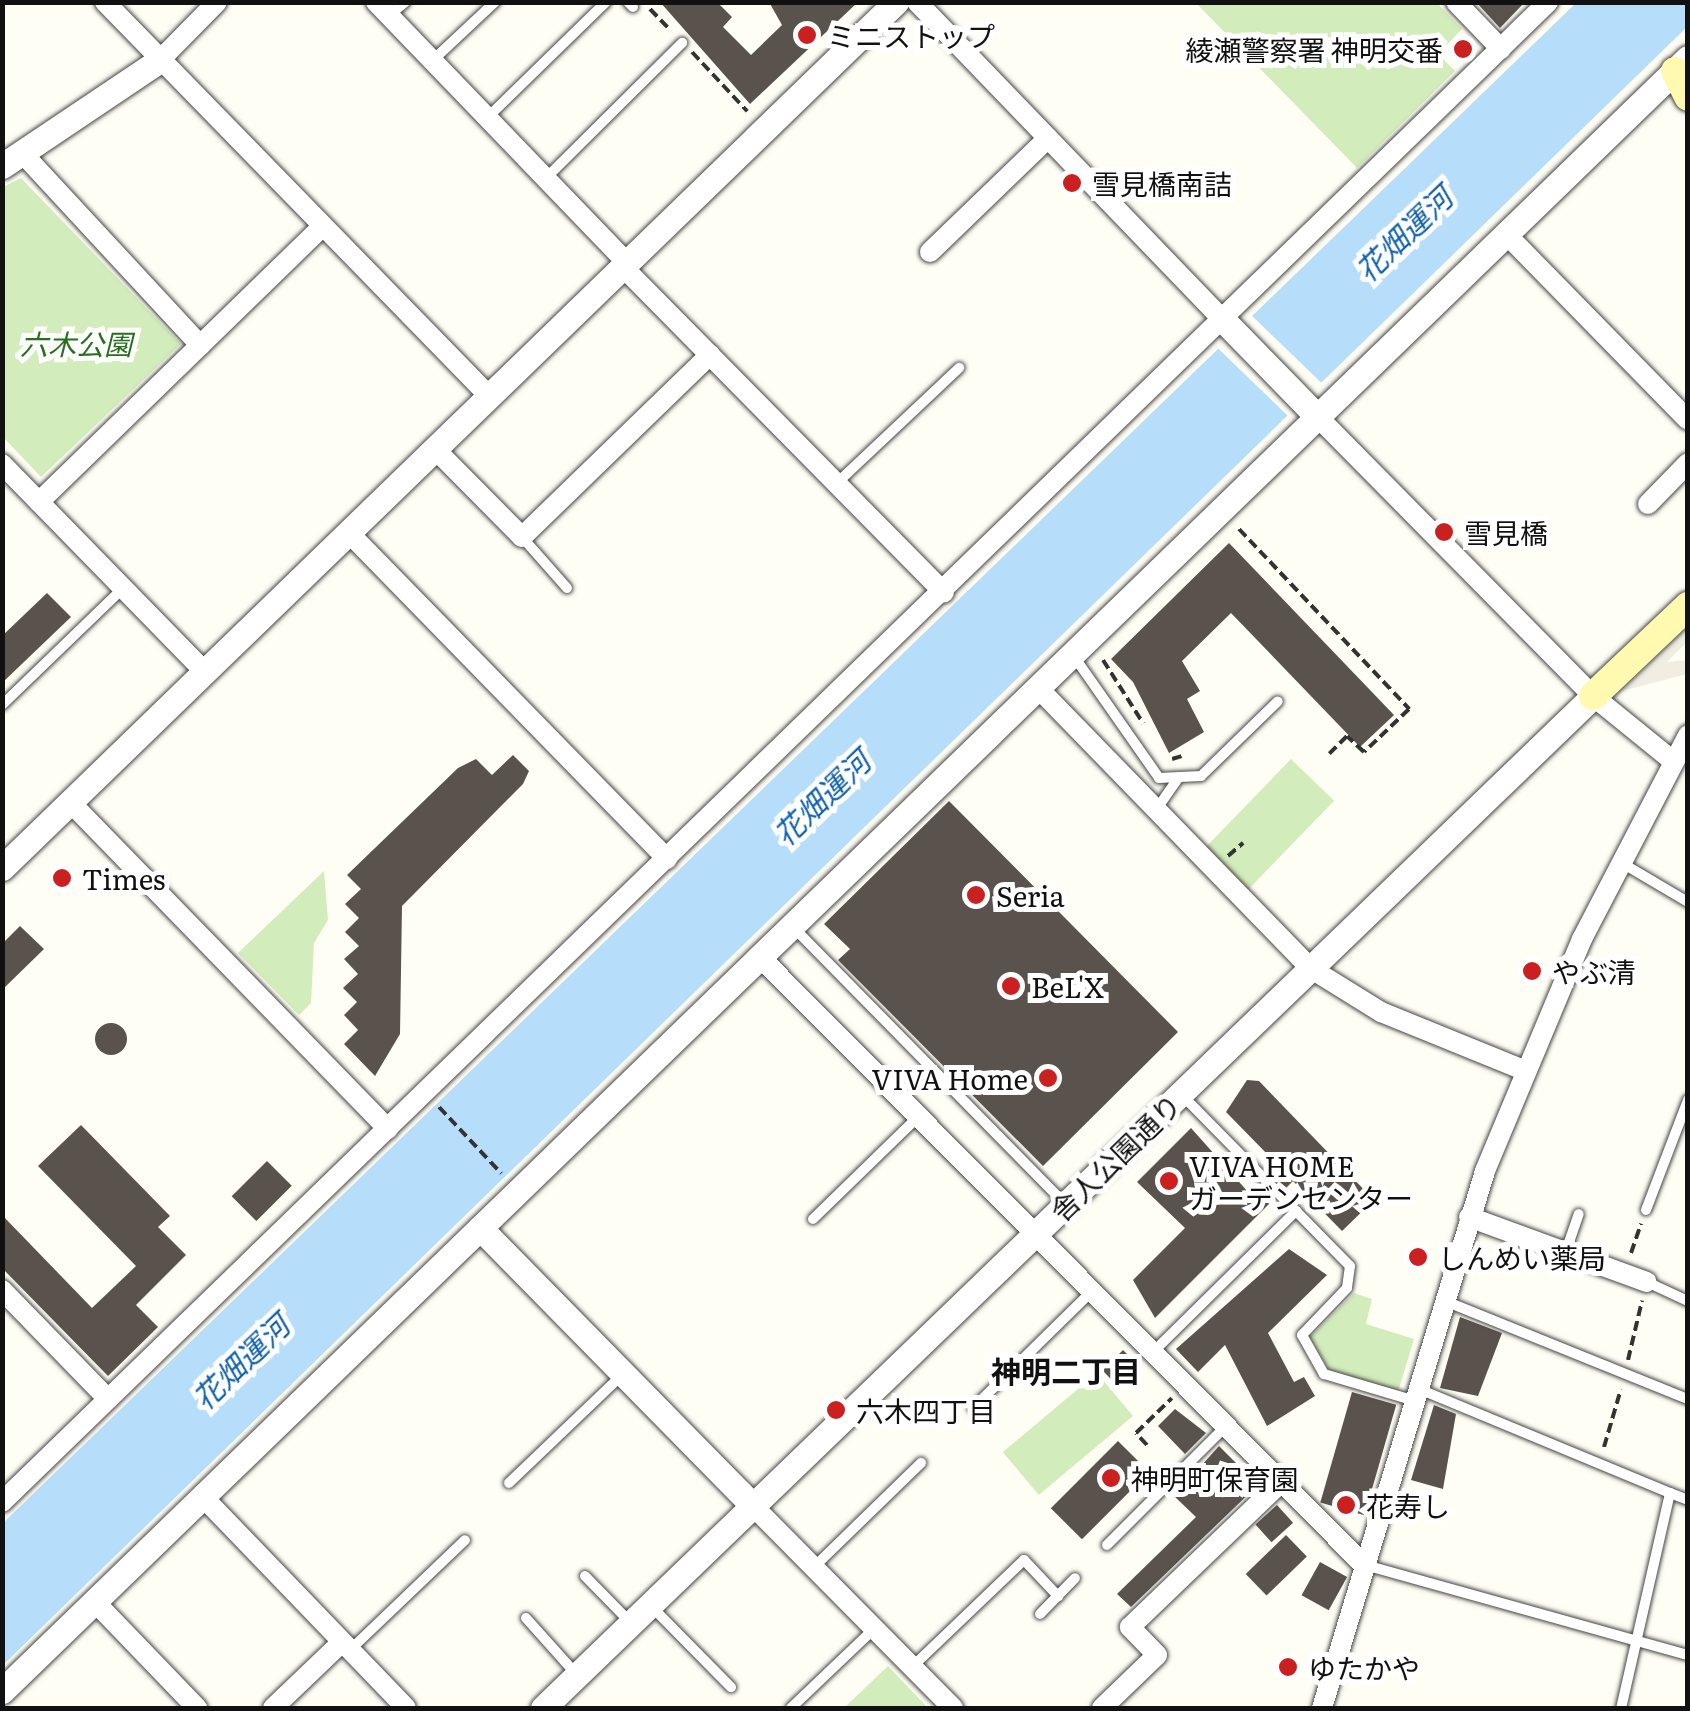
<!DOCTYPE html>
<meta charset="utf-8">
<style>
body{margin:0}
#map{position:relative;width:1690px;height:1711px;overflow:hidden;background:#fffef5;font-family:Literata,"Noto Sans JP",serif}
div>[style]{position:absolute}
.green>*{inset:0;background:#d2edbb;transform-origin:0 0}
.plaza>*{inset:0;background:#f1eee1}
.water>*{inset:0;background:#b6ddf9}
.pier>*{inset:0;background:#fffef5;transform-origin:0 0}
.building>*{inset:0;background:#5a524c;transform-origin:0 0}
.round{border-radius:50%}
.path>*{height:4px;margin-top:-2px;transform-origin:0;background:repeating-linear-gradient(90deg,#333 0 10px,transparent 0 15px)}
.roads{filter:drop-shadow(0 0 2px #444) drop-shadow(0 0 2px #444)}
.service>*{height:10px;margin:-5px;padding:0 5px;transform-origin:5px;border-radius:5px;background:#fff}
.minor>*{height:20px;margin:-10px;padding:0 10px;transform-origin:10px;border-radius:10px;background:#fff}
.tertiary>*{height:25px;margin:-12.5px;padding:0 12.5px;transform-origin:12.5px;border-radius:12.5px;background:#fff}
.secondary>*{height:28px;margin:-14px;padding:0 14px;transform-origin:14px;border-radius:14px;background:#fffab0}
.dots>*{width:28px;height:28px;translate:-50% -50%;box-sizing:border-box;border:5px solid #fff;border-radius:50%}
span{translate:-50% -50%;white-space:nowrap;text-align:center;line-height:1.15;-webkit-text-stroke:10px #fff;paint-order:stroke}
.poi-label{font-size:28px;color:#111}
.left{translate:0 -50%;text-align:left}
.right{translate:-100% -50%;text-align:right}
.park-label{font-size:28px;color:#286e1c;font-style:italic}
.street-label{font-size:28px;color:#111}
.water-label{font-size:30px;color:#1160ab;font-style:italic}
.neighbourhood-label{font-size:30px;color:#111;font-weight:700}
.frame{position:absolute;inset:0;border:5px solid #111;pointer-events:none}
</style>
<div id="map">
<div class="green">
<i style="clip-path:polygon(1196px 3px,1437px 3px,1462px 29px,1438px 54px,1455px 71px,1357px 168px)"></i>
<i style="clip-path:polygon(21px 178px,181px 344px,41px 477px,3px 437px,3px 187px)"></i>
<i style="left:1291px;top:759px;width:60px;height:127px;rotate:44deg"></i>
<i style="clip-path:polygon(324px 871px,328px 920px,314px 943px,311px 1003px,299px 1015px,238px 953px)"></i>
<i style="clip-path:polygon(1354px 1293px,1372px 1299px,1366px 1324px,1414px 1339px,1398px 1392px,1330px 1371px,1310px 1337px)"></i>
<i style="left:1097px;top:1373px;width:56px;height:123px;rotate:50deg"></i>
<i style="clip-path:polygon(888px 1666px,928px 1708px,844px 1708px)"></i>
</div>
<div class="plaza">
<i style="clip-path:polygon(1687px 628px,1687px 642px,1667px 662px,1687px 660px,1687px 674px,1622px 691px)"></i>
</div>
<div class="water">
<i style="clip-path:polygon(1576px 3px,1687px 3px,1687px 27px,3px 1665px,3px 1523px)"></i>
</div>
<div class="pier">
<i style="left:1248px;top:312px;width:107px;height:47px;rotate:44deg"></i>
</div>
<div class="building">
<i style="clip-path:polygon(660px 2px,717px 2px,732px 17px,723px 27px,751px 55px,782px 25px,769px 2px,858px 2px,750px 104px)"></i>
<i style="clip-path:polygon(1476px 2px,1525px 2px,1500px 28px)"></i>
<i style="clip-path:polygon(1229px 543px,1394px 715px,1360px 747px,1231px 613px,1182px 661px,1200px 691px,1187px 699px,1204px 732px,1169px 753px,1133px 682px,1111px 659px)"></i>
<i style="clip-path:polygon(47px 593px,71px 617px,2px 683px,2px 636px)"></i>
<i style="clip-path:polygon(513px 755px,529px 771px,523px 784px,402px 906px,400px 1034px,375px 1076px,344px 1044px,358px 1030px,344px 1015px,357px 1002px,343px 988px,358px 974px,344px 959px,359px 946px,345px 932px,359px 918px,345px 904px,361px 889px,347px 875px,458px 768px,476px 759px,492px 775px)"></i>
<i style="clip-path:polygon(949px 801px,1178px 1032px,1043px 1166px,838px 960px,850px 949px,824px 924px)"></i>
<i style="clip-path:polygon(20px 926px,44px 949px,2px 990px,2px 944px)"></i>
<i class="round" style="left:95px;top:1023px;width:32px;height:32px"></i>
<i style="clip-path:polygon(1247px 1080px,1259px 1081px,1374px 1200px,1342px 1231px,1293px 1181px,1286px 1188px,1269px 1171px,1277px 1164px,1226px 1112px)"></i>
<i style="clip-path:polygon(81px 1125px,170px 1216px,158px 1227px,186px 1255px,136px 1305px,158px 1327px,108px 1376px,2px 1268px,2px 1215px,92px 1308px,136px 1266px,38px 1166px)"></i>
<i style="clip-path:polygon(1191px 1128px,1249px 1193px,1257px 1184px,1273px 1200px,1155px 1318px,1133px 1280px,1185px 1228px,1137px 1182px)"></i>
<i style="left:267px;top:1161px;width:35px;height:50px;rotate:45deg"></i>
<i style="clip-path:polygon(1289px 1249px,1327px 1275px,1268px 1333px,1294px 1382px,1304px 1377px,1315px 1396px,1267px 1426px,1225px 1345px,1198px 1372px,1176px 1349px)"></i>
<i style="clip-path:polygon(1460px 1317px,1502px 1333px,1478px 1396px,1440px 1388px)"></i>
<i style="left:1123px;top:1350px;width:25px;height:29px;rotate:45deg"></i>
<i style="left:1352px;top:1392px;width:46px;height:115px;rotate:16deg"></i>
<i style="clip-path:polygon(1434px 1405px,1456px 1414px,1443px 1489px,1411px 1480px)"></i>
<i style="clip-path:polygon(1175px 1409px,1206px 1433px,1185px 1454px,1158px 1426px)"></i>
<i style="left:1118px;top:1441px;width:44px;height:95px;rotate:45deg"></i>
<i style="clip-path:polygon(1219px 1446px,1258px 1485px,1131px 1607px,1117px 1594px,1196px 1517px,1174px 1496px)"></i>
<i style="left:1277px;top:1505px;width:24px;height:29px;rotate:48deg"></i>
<i style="left:1286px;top:1535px;width:30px;height:56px;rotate:46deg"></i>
<i style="left:1320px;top:1562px;width:31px;height:38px;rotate:29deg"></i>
</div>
<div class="path">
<i style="left:650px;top:9px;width:30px;rotate:46deg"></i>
<i style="left:692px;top:52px;width:81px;rotate:47deg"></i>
<i style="left:1239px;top:529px;width:248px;rotate:46.6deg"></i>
<i style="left:1409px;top:709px;width:62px;rotate:136.3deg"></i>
<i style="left:1364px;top:752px;width:23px;rotate:-137deg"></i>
<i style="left:1347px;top:736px;width:25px;rotate:135deg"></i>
<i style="left:1103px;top:660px;width:75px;rotate:57.6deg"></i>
<i style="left:1172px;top:759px;width:10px;rotate:-17deg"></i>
<i style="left:1228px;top:856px;width:20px;rotate:-41deg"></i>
<i style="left:439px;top:1107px;width:91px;rotate:46.8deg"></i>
<i style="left:1631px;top:1253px;width:31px;rotate:-71deg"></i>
<i style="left:1628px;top:1360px;width:61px;rotate:-76.7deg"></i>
<i style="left:1147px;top:1445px;width:16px;rotate:-133deg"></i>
<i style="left:1136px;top:1433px;width:50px;rotate:-44.2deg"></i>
<i style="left:1604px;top:1447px;width:60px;rotate:-73.7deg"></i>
</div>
<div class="roads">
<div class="service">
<i style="left:628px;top:2px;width:7px;rotate:45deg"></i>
<i style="left:388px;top:16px;width:22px;rotate:-39deg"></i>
<i style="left:433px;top:60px;width:85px;rotate:-43.1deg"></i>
<i style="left:487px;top:118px;width:166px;rotate:-44.3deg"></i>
<i style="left:546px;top:178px;width:192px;rotate:-44.8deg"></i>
<i style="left:837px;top:483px;width:168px;rotate:-43.3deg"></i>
<i style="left:522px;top:537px;width:68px;rotate:48.6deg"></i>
<i style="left:1073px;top:655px;width:150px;rotate:55deg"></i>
<i style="left:1159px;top:778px;width:42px;rotate:-2.7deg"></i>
<i style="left:1201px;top:776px;width:107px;rotate:-44.2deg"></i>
<i style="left:2px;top:705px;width:168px;rotate:-44deg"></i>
<i style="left:1156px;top:810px;width:40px;rotate:-55.1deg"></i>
<i style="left:1622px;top:863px;width:77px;rotate:30.6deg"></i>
<i style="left:792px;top:926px;width:387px;rotate:45.5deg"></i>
<i style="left:1181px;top:1094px;width:241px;rotate:45.5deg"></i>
<i style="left:1350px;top:1266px;width:22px;rotate:98deg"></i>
<i style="left:1347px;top:1288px;width:65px;rotate:133.8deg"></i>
<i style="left:1302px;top:1335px;width:45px;rotate:60.6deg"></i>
<i style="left:1324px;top:1374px;width:95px;rotate:16.5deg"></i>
<i style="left:1646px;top:1210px;width:118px;rotate:-69.1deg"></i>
<i style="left:813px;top:1219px;width:144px;rotate:-44.2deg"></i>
<i style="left:1566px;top:1251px;width:39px;rotate:-71deg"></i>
<i style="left:1647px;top:1282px;width:45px;rotate:24.9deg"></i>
<i style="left:1445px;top:1301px;width:262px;rotate:22deg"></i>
<i style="left:1151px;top:1354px;width:204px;rotate:-44.6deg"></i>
<i style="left:1419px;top:1389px;width:272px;rotate:22.5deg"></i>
<i style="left:1670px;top:1493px;width:221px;rotate:102.8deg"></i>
<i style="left:973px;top:1408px;width:165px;rotate:-44.5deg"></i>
<i style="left:509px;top:1483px;width:155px;rotate:-43.7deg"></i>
<i style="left:1670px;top:1493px;width:19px;rotate:21deg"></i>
<i style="left:1107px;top:1545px;width:164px;rotate:-45deg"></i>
<i style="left:1365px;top:1565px;width:335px;rotate:15.6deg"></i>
<i style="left:815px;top:1566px;width:148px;rotate:-44.2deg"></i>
<i style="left:585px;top:1576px;width:66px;rotate:45.6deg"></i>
<i style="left:651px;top:1606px;width:114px;rotate:45.4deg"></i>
<i style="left:1040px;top:1614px;width:50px;rotate:-45.8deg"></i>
<i style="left:526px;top:1618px;width:76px;rotate:48.2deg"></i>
<i style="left:350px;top:1650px;width:159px;rotate:-43.7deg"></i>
<i style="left:912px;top:1667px;width:155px;rotate:-43.7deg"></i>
<i style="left:1024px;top:1560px;width:50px;rotate:46.6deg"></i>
<i style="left:791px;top:1708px;width:115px;rotate:-43.6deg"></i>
</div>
<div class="minor">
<i style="left:105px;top:2px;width:552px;rotate:45.73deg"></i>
<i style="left:376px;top:2px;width:362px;rotate:46.1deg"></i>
<i style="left:917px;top:2px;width:448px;rotate:46.1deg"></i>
<i style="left:1456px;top:2px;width:65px;rotate:46.2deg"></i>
<i style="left:160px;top:60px;width:81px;rotate:-45.5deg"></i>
<i style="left:25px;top:156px;width:258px;rotate:47.2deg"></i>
<i style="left:1506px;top:234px;width:260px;rotate:45.6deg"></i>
<i style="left:930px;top:252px;width:164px;rotate:-44deg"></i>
<i style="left:623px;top:267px;width:457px;rotate:45.4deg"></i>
<i style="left:1310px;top:409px;width:403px;rotate:45.4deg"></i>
<i style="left:1593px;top:696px;width:103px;rotate:39.1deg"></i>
<i style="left:436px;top:450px;width:122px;rotate:45.3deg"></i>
<i style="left:522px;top:537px;width:262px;rotate:-44.1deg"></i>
<i style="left:2px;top:464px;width:291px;rotate:45.7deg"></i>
<i style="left:39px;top:502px;width:395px;rotate:-44.2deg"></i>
<i style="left:1648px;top:504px;width:57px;rotate:-45.7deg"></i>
<i style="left:350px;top:534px;width:454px;rotate:45.7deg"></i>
<i style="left:1038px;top:688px;width:390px;rotate:45.8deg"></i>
<i style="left:1310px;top:968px;width:84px;rotate:31.8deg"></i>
<i style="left:1381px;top:1012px;width:154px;rotate:22.1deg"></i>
<i style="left:70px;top:802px;width:456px;rotate:45.8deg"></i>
<i style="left:759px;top:956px;width:858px;rotate:45.19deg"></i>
<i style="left:1469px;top:1217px;width:189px;rotate:20.1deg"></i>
<i style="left:2px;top:1290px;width:152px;rotate:45.8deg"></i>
<i style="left:204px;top:1498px;width:291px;rotate:46.1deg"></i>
<i style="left:2px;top:1502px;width:2154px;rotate:-44.13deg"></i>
<i style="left:752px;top:1505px;width:286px;rotate:45.3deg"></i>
<i style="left:96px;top:1603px;width:146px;rotate:46.1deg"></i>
<i style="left:273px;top:1708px;width:94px;rotate:-43.7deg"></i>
<i style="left:1102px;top:1708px;width:76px;rotate:-43.9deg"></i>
<i style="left:1157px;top:1655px;width:39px;rotate:-134deg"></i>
<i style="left:1130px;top:1627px;width:205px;rotate:-43.8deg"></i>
<i style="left:1322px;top:1708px;width:561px;rotate:-73.11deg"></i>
<i style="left:1485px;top:1171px;width:251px;rotate:-67.3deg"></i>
<i style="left:1582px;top:939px;width:230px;rotate:-62.5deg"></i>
</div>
<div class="tertiary">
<i style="left:2px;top:166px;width:190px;rotate:-33.9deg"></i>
<i style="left:1228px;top:325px;width:117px;rotate:45.7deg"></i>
<i style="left:2px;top:868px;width:1245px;rotate:-44.09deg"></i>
<i style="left:480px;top:1228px;width:388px;rotate:45.5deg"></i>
<i style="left:2px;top:1691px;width:2347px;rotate:-44.09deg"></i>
<i style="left:543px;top:1708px;width:1458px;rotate:-43.94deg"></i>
</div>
<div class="secondary">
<i style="left:1675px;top:71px;width:29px;rotate:63deg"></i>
<i style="left:1593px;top:696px;width:131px;rotate:-43.5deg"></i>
</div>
</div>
<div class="dots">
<i style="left:807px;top:35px;background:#ca2120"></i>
<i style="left:1463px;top:49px;background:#ca2120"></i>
<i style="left:1072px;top:183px;background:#ca2120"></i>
<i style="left:1444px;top:532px;background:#ca2120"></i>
<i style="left:62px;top:878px;background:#ca2120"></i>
<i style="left:976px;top:895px;background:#ca2120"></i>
<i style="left:1532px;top:971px;background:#ca2120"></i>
<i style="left:1011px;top:986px;background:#ca2120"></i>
<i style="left:1048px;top:1078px;background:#ca2120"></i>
<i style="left:1169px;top:1181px;background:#ca2120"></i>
<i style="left:1418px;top:1257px;background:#ca2120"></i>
<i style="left:836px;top:1410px;background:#ca2120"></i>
<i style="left:1111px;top:1478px;background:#ca2120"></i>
<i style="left:1346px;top:1505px;background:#ca2120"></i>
<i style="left:1288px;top:1667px;background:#ca2120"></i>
</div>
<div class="poi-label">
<span class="left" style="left:827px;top:35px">ミニストップ</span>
<span class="right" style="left:1443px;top:49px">綾瀬警察署 神明交番</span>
<span class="left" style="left:1092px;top:183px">雪見橋南詰</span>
<span class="left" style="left:1464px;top:532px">雪見橋</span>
<span class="left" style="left:82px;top:878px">Times</span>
<span class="left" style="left:996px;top:895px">Seria</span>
<span class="left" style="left:1552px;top:971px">やぶ清</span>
<span class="left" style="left:1031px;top:986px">BeL'X</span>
<span class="right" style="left:1028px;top:1078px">VIVA Home</span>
<span class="left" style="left:1189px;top:1181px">VIVA HOME<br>ガーデンセンター</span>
<span class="left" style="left:1438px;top:1257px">しんめい薬局</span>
<span class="left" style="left:856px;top:1410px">六木四丁目</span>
<span class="left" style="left:1131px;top:1478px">神明町保育園</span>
<span class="left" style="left:1366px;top:1505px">花寿し</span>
<span class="left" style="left:1308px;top:1667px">ゆたかや</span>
</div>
<div class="park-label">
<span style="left:76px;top:343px">六木公園</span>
</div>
<div class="street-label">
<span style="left:1115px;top:1157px;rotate:-44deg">舎人公園通り</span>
</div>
<div class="water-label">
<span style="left:1403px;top:233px;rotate:-44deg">花畑運河</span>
<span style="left:821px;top:797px;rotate:-44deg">花畑運河</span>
<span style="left:240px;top:1361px;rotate:-44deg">花畑運河</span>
</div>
<div class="neighbourhood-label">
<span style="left:1066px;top:1370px">神明二丁目</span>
</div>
<div class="frame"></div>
</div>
